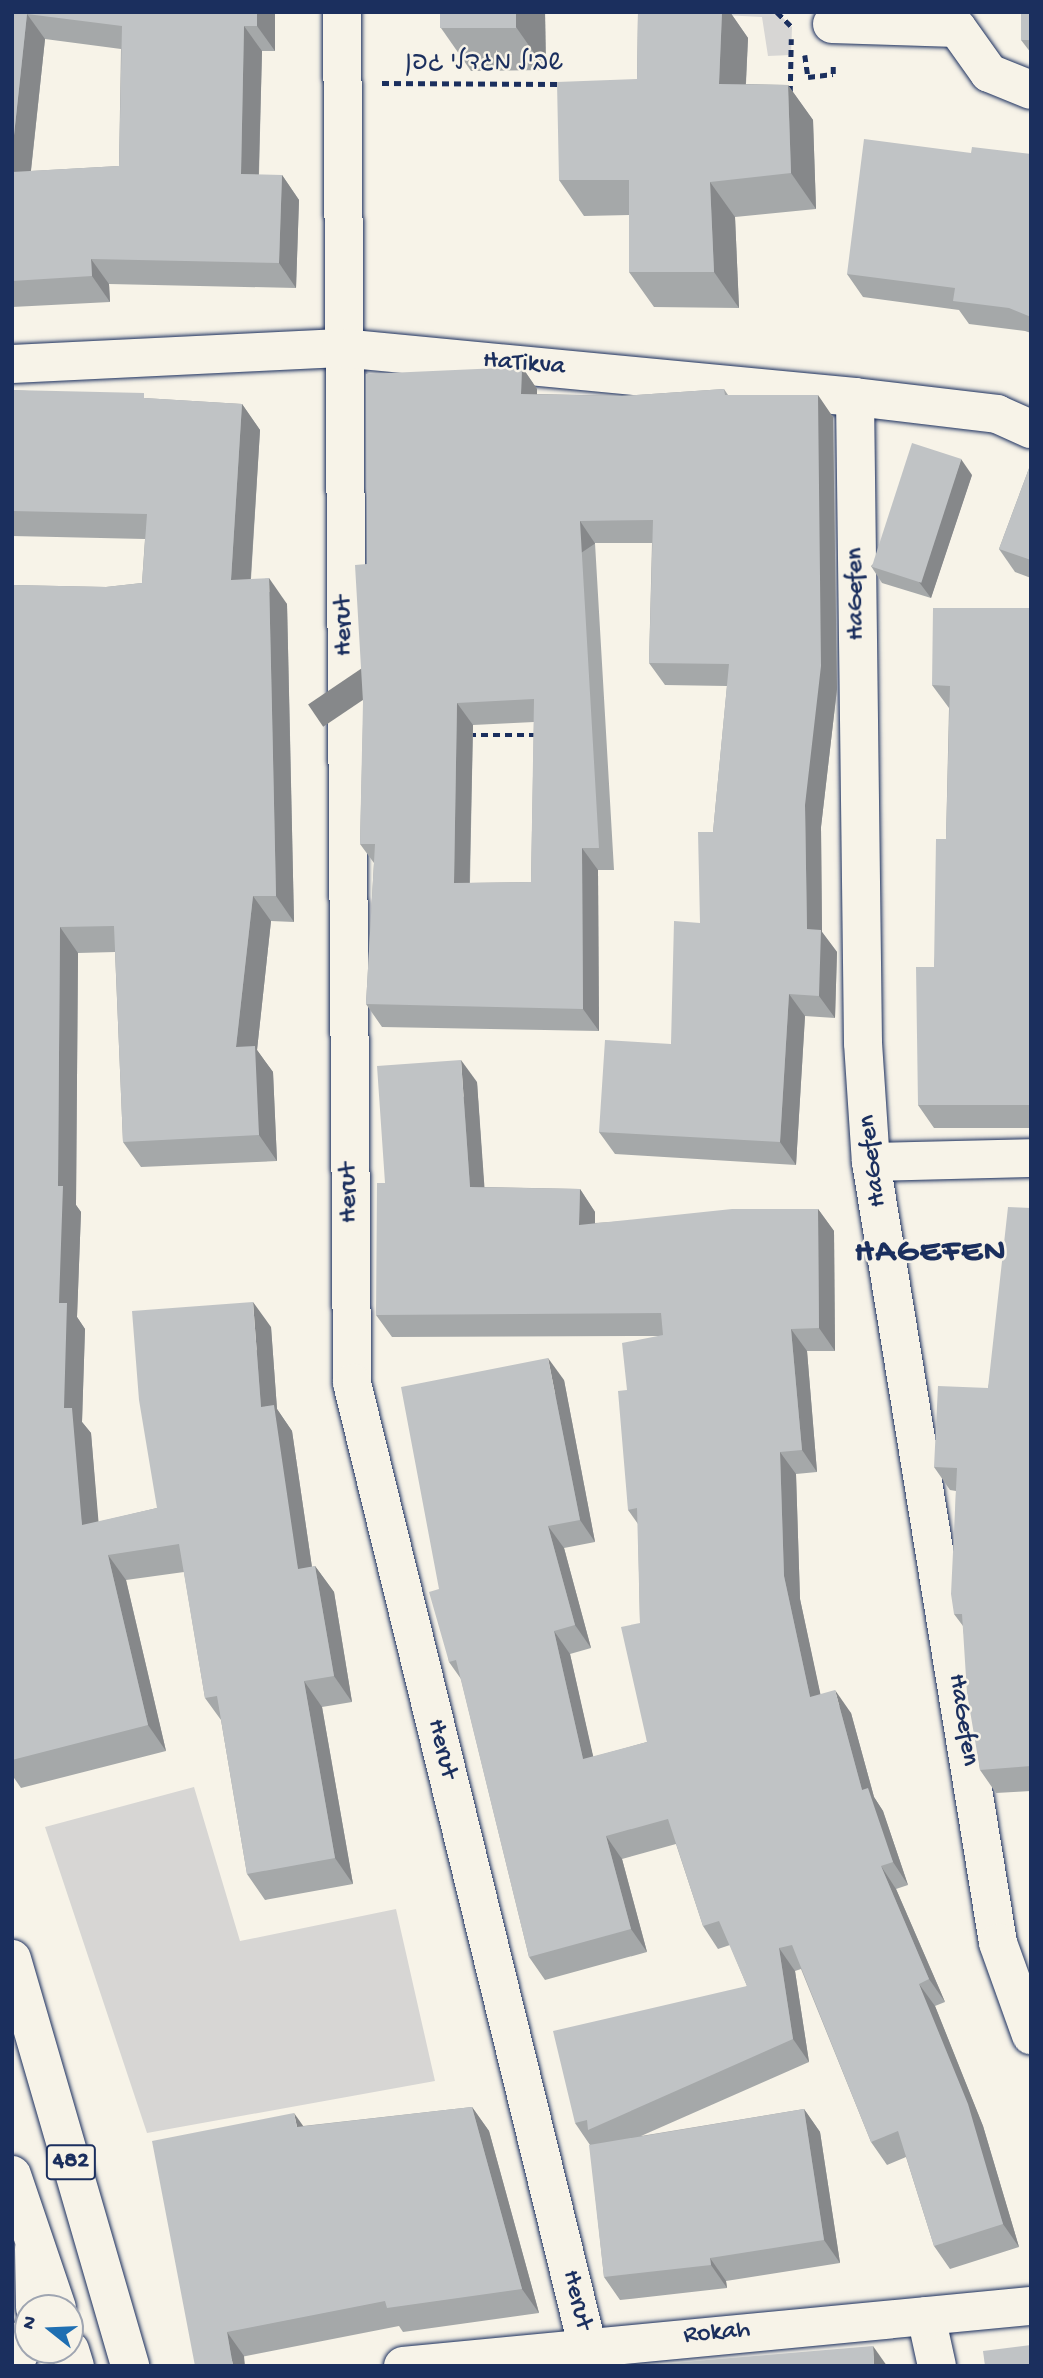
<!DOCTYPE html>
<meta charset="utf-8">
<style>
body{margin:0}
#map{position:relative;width:1043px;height:2378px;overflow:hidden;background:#f7f3e8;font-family:"Gochi Hand","Playpen Sans Hebrew",sans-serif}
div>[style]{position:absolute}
.green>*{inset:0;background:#d7d6d4}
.path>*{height:4.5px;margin-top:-2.25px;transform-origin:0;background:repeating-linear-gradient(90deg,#1b2f5e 0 7px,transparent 0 12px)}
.roads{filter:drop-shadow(0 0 2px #1b2f5e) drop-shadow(0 0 2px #1b2f5e)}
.minor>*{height:38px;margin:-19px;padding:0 19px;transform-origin:19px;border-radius:19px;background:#f7f3e8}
.major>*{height:38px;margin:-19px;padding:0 19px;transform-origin:19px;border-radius:19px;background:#f7f3e8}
.wall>*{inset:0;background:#a5a8a9}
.shaded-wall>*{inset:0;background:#86888a;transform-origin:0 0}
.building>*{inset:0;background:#c0c3c5;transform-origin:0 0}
span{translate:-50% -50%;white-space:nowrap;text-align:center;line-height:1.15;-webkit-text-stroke:5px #f7f3e8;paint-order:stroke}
.shield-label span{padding:2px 5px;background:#f7f3e8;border:2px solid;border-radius:5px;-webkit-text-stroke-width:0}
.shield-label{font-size:24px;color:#1b2f5e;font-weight:700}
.street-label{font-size:26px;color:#1b2f5e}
.district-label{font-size:33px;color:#1b2f5e;font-weight:700;letter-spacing:2px}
.frame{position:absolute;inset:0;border:14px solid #1b2f5e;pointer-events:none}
.north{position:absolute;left:14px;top:2294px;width:70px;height:70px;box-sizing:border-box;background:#f7f3e8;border:2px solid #9fa5b1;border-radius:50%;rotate:288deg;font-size:19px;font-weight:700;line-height:28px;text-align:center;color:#1b2f5e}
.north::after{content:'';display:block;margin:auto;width:24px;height:32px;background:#1f6fb2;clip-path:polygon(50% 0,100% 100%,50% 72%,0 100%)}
</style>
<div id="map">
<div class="green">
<i style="clip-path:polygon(664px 12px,777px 12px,792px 27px,791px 55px,768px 56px,762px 17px)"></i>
<i style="clip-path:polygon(194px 1787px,240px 1941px,396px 1909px,435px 2081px,147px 2133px,45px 1827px)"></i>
</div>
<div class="path">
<i style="left:777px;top:12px;width:21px;rotate:45deg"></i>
<i style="left:805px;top:55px;width:22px;rotate:82deg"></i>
<i style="left:808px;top:77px;width:25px;rotate:-7deg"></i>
<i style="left:833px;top:74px;width:10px;rotate:-90deg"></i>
<i style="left:382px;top:83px;width:180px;rotate:0.3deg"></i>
<i style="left:790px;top:93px;width:54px;rotate:-88.9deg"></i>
<i style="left:469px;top:735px;width:69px"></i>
</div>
<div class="roads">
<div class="minor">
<i style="left:342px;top:12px;width:1371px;rotate:89.58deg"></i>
<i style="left:352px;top:1383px;width:990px;rotate:76.27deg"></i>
<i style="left:832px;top:24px;width:125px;rotate:1.8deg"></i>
<i style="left:957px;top:28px;width:55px;rotate:54.6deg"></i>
<i style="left:989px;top:73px;width:45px;rotate:22deg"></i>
<i style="left:12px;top:364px;width:329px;rotate:-2.8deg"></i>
<i style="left:341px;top:348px;width:516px;rotate:5.45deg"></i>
<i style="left:855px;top:397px;width:143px;rotate:6.8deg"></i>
<i style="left:997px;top:414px;width:37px;rotate:24deg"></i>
<i style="left:855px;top:397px;width:646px;rotate:89.29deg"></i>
<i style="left:863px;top:1043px;width:119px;rotate:86.2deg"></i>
<i style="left:871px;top:1162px;width:791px;rotate:80.76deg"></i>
<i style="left:998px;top:1943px;width:98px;rotate:70.3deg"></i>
<i style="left:871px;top:1162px;width:160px;rotate:-1.4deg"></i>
<i style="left:34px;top:2249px;width:59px;rotate:89deg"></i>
<i style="left:926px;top:2316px;width:51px;rotate:77.6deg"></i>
<i style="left:13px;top:2366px;width:34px;rotate:-63deg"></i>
<i style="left:403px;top:2366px;width:631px;rotate:-5.46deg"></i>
</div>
<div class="major">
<i style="left:12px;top:1959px;width:424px;rotate:73.8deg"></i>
<i style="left:12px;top:2175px;width:140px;rotate:71.3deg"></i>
<i style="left:70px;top:2350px;width:17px;rotate:73deg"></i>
</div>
</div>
<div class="wall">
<i style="clip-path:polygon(evenodd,12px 12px,275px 12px,275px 51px,262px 51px,259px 175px,282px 175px,299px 200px,296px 288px,109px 284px,110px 302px,12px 307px,12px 12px,45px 39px,121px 49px,119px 166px,31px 171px,45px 39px)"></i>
<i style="clip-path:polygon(545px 12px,546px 70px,471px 71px,441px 28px)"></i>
<i style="clip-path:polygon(638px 12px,730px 12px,748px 38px,746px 84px,788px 85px,813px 120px,816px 209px,735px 217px,739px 308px,654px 307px,629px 272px,629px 215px,584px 216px,559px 180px,637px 79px)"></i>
<i style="clip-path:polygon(1031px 12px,1031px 53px,1021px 40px)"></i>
<i style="clip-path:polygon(971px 153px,1031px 154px,1031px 333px,1025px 331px,969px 324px,959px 310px,863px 297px,847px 274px)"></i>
<i style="clip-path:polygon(evenodd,522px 367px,537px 389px,537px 394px,622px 396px,724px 389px,728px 395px,833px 417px,837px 689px,821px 827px,822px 932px,837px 952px,835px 1018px,805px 1016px,796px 1165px,615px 1154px,599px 1132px,671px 1044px,700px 923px,713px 832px,727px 686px,665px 685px,649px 663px,652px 543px,595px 543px,614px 870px,598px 870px,599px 1031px,382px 1027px,366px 1004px,374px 863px,360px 844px,367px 564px,522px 367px,534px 722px,531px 882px,470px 883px,473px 725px,534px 722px)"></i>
<i style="clip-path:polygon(12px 390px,242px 404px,260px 430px,251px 579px,287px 604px,290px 734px,294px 922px,271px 921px,257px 1050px,273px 1072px,277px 1161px,141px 1167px,123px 1142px,115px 952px,78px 953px,76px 1205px,81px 1212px,77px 1317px,85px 1329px,82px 1422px,91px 1433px,98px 1522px,157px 1508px,271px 1327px,277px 1409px,292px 1431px,312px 1567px,315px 1566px,334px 1592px,352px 1702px,322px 1707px,353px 1884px,265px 1900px,247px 1874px,221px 1720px,205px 1698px,184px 1572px,126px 1580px,166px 1751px,21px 1788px,12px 1775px,12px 585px,106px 587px,142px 583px,145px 539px,12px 536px)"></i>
<i style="clip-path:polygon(1031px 463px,1031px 578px,1015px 572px,999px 549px)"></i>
<i style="clip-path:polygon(972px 475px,931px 598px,882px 583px,871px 566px)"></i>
<i style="clip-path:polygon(1031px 608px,1031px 1128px,934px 1128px,918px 1105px,934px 967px,946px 839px,949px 708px,932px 685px)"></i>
<i style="clip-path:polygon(477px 1082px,484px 1187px,580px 1189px,595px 1212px,595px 1223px,818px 1209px,834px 1231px,835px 1351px,807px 1351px,817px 1472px,796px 1474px,800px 1599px,820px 1694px,851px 1713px,874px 1797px,883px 1811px,908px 1885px,896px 1889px,945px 2002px,935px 2006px,983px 2126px,1019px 2247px,950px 2269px,934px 2246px,906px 2157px,887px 2165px,871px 2142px,801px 1969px,795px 1971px,809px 2062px,641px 2136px,804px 2109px,820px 2132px,840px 2263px,726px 2281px,727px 2288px,620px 2300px,604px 2277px,590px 2145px,575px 2123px,747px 1986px,730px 1945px,718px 1949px,703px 1926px,676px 1844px,622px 1859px,647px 1952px,545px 1980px,529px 1957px,461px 1679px,449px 1662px,439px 1589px,564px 1380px,595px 1542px,564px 1548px,591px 1648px,570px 1654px,593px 1757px,647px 1742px,640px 1623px,638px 1524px,628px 1510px,627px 1390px,660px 1336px,392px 1337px,376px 1315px,385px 1183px)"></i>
<i style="clip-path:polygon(1031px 1208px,1031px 1791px,996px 1793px,980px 1770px,963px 1626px,954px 1614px,956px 1491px,950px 1490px,934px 1467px,988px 1388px)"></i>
<i style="clip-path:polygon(472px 2107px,489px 2131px,539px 2313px,403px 2332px,399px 2326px,195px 2366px,303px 2126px)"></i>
</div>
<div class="shaded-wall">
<i style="clip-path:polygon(257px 12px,275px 12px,275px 51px,257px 26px)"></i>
<i style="clip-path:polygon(516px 12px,545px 12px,546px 70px,516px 27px)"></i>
<i style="clip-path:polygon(722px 12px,730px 12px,748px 38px,744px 119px,719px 84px)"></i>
<i style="clip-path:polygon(27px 14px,45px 39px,28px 197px,12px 174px,12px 154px)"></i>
<i style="clip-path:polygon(244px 26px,262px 51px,258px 199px,241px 174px)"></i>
<i style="clip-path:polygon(788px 85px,813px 120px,816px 209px,791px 173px)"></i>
<i style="clip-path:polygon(282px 175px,299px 200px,296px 288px,279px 263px)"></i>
<i style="clip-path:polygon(710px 182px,735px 217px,739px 308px,714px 272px)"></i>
<i style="clip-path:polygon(91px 259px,109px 284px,110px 302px,92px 276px)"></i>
<i style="clip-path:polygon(522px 367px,537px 389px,537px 416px,521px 394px)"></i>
<i style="clip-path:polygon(818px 395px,833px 417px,837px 689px,821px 827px,822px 932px,837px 952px,835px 1018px,819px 996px,807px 929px,805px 805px)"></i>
<i style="clip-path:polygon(242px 404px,260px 430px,249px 605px,231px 580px)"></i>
<i style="clip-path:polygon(961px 459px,972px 475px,931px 598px,919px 582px)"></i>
<i style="left:580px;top:521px;width:27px;height:328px;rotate:56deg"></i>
<i style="clip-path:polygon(269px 578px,287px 604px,294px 922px,276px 896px)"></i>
<i style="clip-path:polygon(457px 703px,473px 725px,469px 905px,454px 883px)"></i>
<i style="clip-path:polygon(582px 848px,598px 870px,599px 1031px,583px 1009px)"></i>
<i style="clip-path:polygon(253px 896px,271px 921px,257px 1050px,273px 1072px,277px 1161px,259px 1135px,236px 1047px)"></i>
<i style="clip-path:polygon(60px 927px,78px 953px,76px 1205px,81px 1212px,77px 1317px,85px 1329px,82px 1422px,91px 1433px,101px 1551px,82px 1525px,64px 1408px,59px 1303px,58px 1186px)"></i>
<i style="clip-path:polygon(789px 994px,805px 1016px,796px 1165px,780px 1142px)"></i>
<i style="clip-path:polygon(461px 1060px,477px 1082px,486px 1209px,470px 1187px)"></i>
<i style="clip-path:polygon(580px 1189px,595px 1212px,595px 1247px,579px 1225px)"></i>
<i style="clip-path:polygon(818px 1209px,834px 1231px,835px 1351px,819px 1328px)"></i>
<i style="clip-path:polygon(253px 1302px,271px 1327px,277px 1409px,292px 1431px,316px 1595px,298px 1569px,261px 1407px)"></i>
<i style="clip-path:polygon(791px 1329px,807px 1351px,817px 1472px,802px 1450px)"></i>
<i style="clip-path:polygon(548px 1358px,564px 1380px,595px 1542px,580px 1520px)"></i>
<i style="clip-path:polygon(780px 1452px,796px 1474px,800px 1599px,826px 1720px,810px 1697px,784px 1576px)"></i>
<i style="clip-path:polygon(548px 1526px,564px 1548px,591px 1648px,575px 1625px)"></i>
<i style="clip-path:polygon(108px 1555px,126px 1580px,166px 1751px,148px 1725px)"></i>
<i style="clip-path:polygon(315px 1566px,334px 1592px,352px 1702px,334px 1676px)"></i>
<i style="clip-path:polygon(554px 1631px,570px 1654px,599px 1782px,583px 1759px)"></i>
<i style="clip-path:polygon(304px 1681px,322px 1707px,353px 1884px,335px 1858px)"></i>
<i style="clip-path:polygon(835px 1690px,851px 1713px,874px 1797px,883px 1811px,908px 1885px,893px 1862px,862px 1790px)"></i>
<i style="clip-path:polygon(606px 1836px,622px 1859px,647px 1952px,631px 1929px)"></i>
<i style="clip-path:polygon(881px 1866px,896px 1889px,945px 2002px,929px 1979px)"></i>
<i style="clip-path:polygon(779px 1948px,795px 1971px,809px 2062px,793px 2039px)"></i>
<i style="clip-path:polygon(919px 1984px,935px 2006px,983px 2126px,1019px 2247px,1003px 2224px)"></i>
<i style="clip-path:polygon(472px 2107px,489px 2131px,539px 2313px,522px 2289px)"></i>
<i style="clip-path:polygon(804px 2109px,820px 2132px,840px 2263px,824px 2240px)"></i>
<i style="clip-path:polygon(294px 2113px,311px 2137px,297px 2127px)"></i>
<i style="clip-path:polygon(710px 2258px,726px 2281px,727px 2288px,711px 2265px)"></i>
<i style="clip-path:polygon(227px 2332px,244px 2356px,245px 2366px,233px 2366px)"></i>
<i style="clip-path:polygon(873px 2346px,887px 2366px,874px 2366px)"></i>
</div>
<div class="building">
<i style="clip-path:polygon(12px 12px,257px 12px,257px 26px,244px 26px,241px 174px,282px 175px,279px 263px,91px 259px,92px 276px,12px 281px,12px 172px,119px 166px,122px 26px,27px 14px,12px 154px)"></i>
<i style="left:440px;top:12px;width:76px;height:16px"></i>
<i style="clip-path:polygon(638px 12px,722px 12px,719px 84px,788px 85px,791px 173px,710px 182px,714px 272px,629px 272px,629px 180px,559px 180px,557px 82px,637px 79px)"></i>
<i style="left:1021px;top:12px;width:10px;height:28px"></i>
<i style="clip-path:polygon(864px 139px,971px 153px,972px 147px,1031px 154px,1031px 317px,1009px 308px,953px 301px,955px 288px,847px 274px)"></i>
<i style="clip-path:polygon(evenodd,522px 367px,521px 394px,622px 396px,724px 389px,725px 395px,818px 395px,821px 666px,805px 805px,807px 929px,821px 930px,819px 996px,789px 994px,780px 1142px,599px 1132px,605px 1040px,671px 1044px,674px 921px,700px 923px,698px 832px,713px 832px,729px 664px,649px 663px,653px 520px,580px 521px,599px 848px,582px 848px,583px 1009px,366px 1004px,375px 844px,360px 844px,363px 702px,355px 565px,367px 564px,366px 374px,522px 367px,534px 699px,531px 882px,454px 883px,457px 703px,534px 699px)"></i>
<i style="clip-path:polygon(12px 390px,144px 393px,144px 398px,242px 404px,231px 580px,269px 578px,272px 709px,276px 896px,253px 896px,236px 1047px,255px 1046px,259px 1135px,123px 1142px,114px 926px,60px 927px,58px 1186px,63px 1186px,59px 1303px,67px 1303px,64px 1408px,72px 1408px,82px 1525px,157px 1508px,139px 1400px,132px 1311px,253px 1302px,261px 1407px,274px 1405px,298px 1569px,315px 1566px,334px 1676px,304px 1681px,335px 1858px,247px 1874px,217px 1696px,205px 1698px,179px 1544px,108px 1555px,148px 1725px,12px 1760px,12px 585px,106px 587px,142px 583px,147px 514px,12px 511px)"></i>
<i style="left:912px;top:443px;width:52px;height:130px;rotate:18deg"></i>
<i style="clip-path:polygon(1031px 463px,1031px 560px,999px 549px)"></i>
<i style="clip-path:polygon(933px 608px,1031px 608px,1031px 1105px,918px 1105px,916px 967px,934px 967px,936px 839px,946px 839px,950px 686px,932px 685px)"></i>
<i style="clip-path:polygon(461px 1060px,470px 1187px,580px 1189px,579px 1225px,732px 1209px,818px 1209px,819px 1328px,791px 1329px,802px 1450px,780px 1452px,784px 1576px,810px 1697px,835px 1690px,862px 1790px,868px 1788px,893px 1862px,881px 1866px,929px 1979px,919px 1984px,968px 2104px,1003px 2224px,934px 2246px,898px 2131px,871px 2142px,792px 1945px,779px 1948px,793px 2039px,588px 2130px,587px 2120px,575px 2123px,553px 2031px,747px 1986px,719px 1921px,703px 1926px,668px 1819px,606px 1836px,631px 1929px,529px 1957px,456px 1660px,449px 1662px,429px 1592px,439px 1589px,401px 1387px,548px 1358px,580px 1520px,548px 1526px,575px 1625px,554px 1631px,583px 1759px,647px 1742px,621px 1627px,640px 1623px,637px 1508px,628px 1510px,618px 1391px,627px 1390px,622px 1343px,663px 1335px,661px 1313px,376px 1315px,377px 1183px,385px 1183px,377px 1066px)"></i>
<i style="clip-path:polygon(1008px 1207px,1031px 1208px,1031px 1766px,980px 1770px,967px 1693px,962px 1614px,954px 1614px,951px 1594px,957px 1468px,934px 1467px,938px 1386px,988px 1388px)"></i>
<i style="clip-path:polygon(472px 2107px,522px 2289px,387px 2308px,385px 2301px,227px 2332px,233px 2366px,195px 2366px,152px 2141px,294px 2113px,297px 2127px)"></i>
<i style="clip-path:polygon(804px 2109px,824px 2240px,710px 2258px,711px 2265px,604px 2277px,589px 2145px)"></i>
<i style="clip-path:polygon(1031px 2345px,1031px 2366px,985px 2366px,983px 2351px)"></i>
<i style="clip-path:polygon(873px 2346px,874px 2366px,635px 2366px)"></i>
</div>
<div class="shield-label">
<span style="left:71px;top:2162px">482</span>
</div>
<div class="street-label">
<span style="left:484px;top:65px">שביל מגדלי גפן</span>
<span style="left:524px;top:365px;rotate:5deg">HaTikva</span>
<span style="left:857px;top:594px;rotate:-91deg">HaGefen</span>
<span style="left:345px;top:626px;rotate:-91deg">Herut</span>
<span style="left:874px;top:1161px;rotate:-97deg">HaGefen</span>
<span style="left:350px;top:1193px;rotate:-91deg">Herut</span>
<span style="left:962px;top:1720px;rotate:81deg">HaGefen</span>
<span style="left:441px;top:1749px;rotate:76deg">Herut</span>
<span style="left:576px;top:2300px;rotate:76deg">Herut</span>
<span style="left:717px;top:2334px;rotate:-5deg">Rokah</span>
</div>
<div class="district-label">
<span style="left:931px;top:1254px">HAGEFEN</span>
</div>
<div class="frame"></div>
<div class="north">N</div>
</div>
